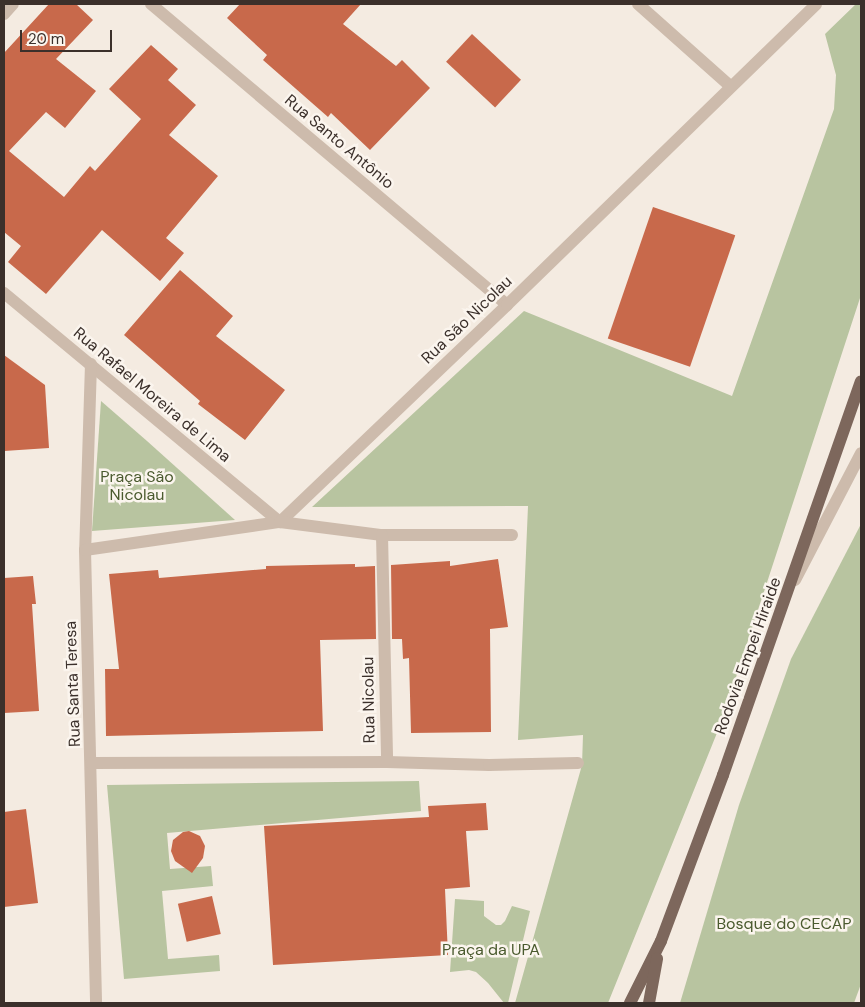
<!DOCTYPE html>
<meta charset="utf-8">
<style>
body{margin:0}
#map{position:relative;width:865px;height:1007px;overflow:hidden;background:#f4ebe1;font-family:"DM Sans",sans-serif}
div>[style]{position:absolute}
.green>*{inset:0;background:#b8c4a0}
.building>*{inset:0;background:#c8694b;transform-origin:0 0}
.minor>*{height:12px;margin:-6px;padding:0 6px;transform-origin:6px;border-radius:6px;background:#cdbbac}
.primary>*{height:12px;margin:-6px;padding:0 6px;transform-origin:6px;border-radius:6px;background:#7d675c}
span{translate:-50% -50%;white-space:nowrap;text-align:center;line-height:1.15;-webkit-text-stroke:5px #fbf5ee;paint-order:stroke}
.street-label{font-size:16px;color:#3b302b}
.park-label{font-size:16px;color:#4a5a2e}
.frame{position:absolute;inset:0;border:5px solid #3b302b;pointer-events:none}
.scale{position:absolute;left:20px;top:30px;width:92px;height:22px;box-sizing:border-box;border:2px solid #3b302b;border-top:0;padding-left:6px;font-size:15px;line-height:18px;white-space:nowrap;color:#3b302b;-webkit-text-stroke:4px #fbf5ee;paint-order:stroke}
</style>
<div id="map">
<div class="green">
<i style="clip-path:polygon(856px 4px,861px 4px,861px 295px,721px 723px,608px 1003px,515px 1003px,582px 765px,583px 735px,518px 740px,528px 506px,312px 507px,524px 311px,732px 396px,834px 109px,836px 75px,825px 34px)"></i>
<i style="clip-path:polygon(101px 401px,147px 441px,235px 520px,92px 531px)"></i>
<i style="clip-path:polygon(861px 524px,861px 984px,854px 1003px,680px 1003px,739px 805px,791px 659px)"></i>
<i style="clip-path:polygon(419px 781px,421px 811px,167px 833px,170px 869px,211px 866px,213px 886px,162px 891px,168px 959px,219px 955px,220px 971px,124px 979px,107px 785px)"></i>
<i style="clip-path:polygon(455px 899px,484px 901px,484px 916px,496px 925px,501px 925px,505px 921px,512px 906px,530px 911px,508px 1003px,504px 1003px,488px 983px,476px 972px,469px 970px,450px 972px)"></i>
</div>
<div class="building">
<i style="clip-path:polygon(49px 4px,76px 4px,93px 20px,56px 59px,96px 91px,65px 128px,46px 112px,9px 151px,64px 197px,90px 166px,95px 171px,141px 119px,109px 89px,151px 45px,178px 69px,168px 80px,196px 105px,169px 135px,218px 176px,166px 238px,184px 253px,160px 281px,102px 230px,46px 294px,8px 262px,21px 246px,4px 232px,4px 53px)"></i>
<i style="clip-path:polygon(240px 4px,361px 4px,343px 24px,396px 66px,402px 60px,430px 88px,370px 150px,331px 113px,328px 117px,263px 60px,267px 55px,227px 18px)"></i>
<i style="left:472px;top:34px;width:67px;height:38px;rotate:43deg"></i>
<i style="left:653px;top:207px;width:87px;height:139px;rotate:19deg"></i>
<i style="clip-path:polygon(180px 270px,233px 316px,216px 336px,285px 390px,245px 440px,198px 404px,200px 401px,124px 335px)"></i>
<i style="clip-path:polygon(4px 355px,45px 385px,49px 448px,4px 451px)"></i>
<i style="clip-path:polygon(498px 559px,508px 627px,490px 629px,491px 732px,411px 733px,409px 658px,403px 659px,402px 639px,392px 639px,391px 565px,450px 561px,450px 566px)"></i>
<i style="clip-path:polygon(355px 564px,355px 567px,375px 566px,376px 639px,320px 640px,323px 731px,106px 736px,105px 669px,119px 669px,109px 574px,158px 570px,159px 578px,266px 569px,266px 566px)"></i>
<i style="clip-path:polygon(33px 576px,36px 604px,32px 604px,39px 711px,4px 713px,4px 578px)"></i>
<i style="clip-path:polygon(486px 803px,488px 830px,466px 831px,470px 887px,445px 889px,448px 955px,273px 965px,264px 826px,429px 817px,428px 806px)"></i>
<i style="clip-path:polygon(26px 809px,38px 903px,4px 907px,4px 812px)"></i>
<i style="clip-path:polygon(189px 831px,200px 836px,205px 846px,203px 858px,192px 873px,175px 861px,171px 851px,173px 840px,183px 832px)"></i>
<i style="left:212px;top:896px;width:39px;height:35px;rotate:77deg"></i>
</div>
<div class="minor">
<i style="left:151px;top:4px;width:466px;rotate:40.2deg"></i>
<i style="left:638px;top:4px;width:123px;rotate:41.7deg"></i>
<i style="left:4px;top:14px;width:13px;rotate:-48deg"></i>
<i style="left:4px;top:293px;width:359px;rotate:39.7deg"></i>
<i style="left:91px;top:364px;width:186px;rotate:91.8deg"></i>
<i style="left:85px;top:550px;width:453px;rotate:88.6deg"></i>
<i style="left:280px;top:522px;width:314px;rotate:-43.7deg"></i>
<i style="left:507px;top:305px;width:431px;rotate:-44.2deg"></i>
<i style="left:382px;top:535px;width:130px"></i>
<i style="left:85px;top:550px;width:197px;rotate:-8.2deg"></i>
<i style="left:280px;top:522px;width:103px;rotate:7.3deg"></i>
<i style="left:382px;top:535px;width:227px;rotate:88.7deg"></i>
<i style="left:387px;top:762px;width:296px;rotate:179.8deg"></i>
<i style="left:795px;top:580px;width:143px;rotate:-62.5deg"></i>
<i style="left:387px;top:762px;width:102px;rotate:1.7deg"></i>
<i style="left:489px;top:765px;width:89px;rotate:-1.3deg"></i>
</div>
<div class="primary">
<i style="left:630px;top:1003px;width:69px;rotate:-63.4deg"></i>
<i style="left:661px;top:941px;width:177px;rotate:-69.5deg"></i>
<i style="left:723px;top:775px;width:417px;rotate:-70.7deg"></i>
<i style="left:649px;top:1003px;width:45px;rotate:-79.7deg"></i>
</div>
<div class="street-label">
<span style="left:339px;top:142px;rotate:40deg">Rua Santo Antônio</span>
<span style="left:467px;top:320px;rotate:-44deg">Rua São Nicolau</span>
<span style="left:152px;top:395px;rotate:40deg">Rua Rafael Moreira de Lima</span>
<span style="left:748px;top:656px;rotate:-70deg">Rodovia Empei Hiraide</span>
<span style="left:73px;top:684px;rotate:-92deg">Rua Santa Teresa</span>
<span style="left:369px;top:700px;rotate:-91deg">Rua Nicolau</span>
</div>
<div class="park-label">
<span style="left:137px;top:486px">Praça São<br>Nicolau</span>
<span style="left:784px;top:924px">Bosque do CECAP</span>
<span style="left:491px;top:950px">Praça da UPA</span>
</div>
<div class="frame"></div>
<div class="scale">20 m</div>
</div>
